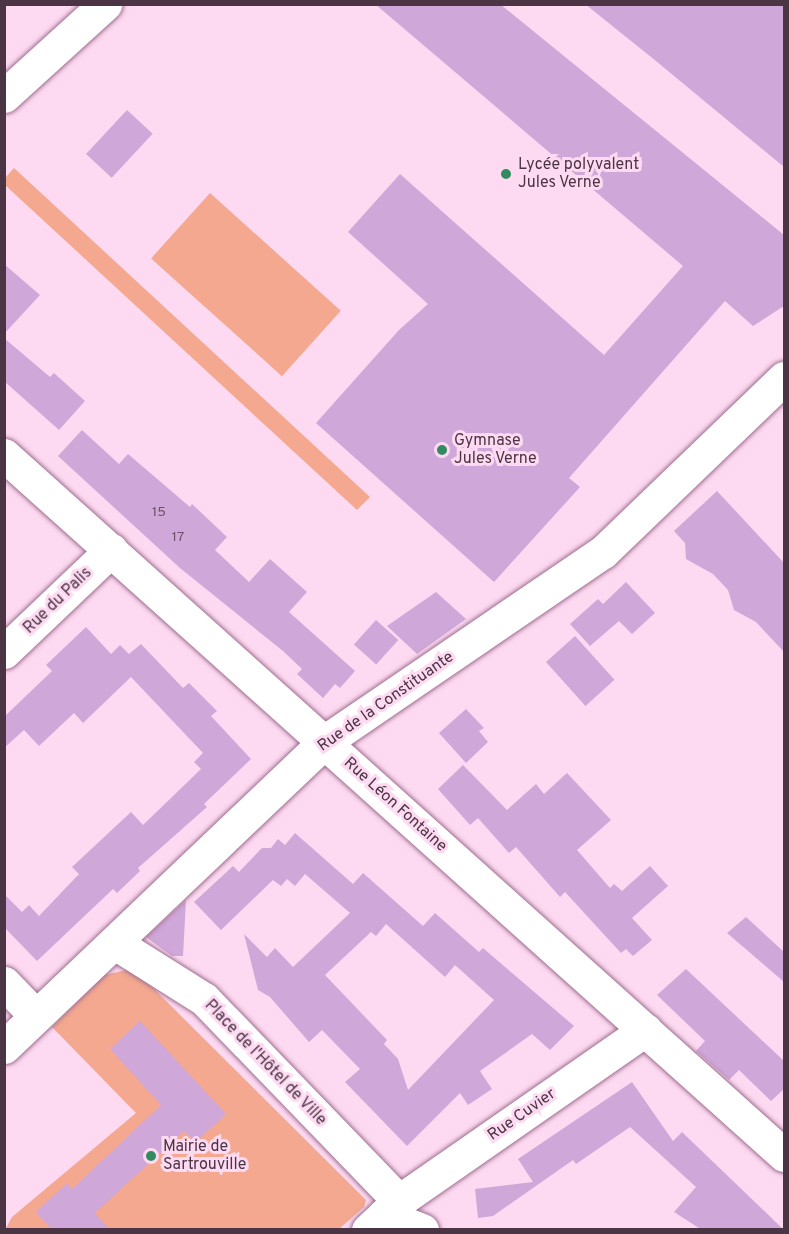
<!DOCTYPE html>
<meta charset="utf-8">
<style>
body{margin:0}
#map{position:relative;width:789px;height:1234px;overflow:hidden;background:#fddaf1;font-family:Overpass,sans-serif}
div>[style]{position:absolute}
.green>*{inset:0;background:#f3a88f;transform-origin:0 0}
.building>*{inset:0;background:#cfa8d9;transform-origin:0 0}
.roads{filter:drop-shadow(0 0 2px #9f6d8f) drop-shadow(0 0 2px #9f6d8f)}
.minor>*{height:33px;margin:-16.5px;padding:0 16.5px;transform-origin:16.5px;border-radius:16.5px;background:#fff}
.dots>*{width:16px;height:16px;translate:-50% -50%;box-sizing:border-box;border:3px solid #fddaf1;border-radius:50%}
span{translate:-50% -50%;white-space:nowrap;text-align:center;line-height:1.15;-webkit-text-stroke:6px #fddaf1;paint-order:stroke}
.number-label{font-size:14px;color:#6c5269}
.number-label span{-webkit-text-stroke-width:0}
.poi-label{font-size:16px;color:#4b3544}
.left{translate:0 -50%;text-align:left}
.street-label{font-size:16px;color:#4b3544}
.frame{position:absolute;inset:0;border:6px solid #4b3544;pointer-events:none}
</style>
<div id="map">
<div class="green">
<i style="clip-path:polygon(14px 168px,370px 497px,357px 510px,5px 185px,5px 178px)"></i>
<i style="left:210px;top:193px;width:176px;height:88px;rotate:42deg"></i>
<i style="clip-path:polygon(127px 970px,144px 979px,366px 1200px,364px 1207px,339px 1229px,5px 1230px,12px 1217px,136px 1113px,52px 1027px,104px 975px)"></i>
</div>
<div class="building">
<i style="clip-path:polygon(375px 4px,500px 4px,784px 235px,784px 306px,753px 326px,725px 301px,569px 478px,580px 487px,494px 582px,316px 423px,399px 330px,428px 304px,348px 232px,400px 174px,604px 355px,683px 266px)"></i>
<i style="clip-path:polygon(585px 4px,784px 4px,784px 167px,656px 61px)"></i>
<i style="left:127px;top:110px;width:35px;height:60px;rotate:43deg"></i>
<i style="clip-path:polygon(4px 264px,40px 295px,4px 334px)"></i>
<i style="clip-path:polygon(4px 338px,50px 377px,54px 373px,85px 401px,59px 430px,4px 381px)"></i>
<i style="clip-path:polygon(82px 430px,119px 464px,128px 454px,190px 507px,192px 504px,227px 537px,215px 550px,249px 582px,270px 559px,307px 592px,289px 612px,355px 671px,340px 688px,335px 684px,323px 698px,297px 674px,302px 669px,283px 651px,180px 568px,58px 456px)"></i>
<i style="clip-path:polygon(717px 491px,784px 563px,784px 652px,756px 622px,734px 610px,728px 590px,713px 574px,686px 559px,685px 543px,674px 531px)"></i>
<i style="clip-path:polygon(626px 582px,655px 613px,632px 634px,619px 621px,590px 646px,570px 624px,598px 599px,603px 604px)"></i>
<i style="clip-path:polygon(436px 592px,466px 619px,417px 654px,387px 626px)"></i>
<i style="left:376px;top:620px;width:30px;height:33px;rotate:42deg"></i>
<i style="clip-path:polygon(86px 627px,111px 654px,120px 645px,129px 654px,141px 644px,183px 688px,189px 683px,217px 711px,211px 716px,251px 759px,204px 804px,207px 807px,138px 868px,140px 871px,117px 893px,113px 889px,37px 961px,4px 927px,4px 894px,22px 912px,29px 905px,39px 916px,79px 874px,72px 867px,131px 812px,143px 825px,201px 769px,194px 762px,203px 753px,131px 677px,83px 723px,74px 713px,39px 746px,24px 730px,4px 748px,4px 717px,52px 671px,46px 665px)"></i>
<i style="left:575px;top:636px;width:59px;height:39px;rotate:48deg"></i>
<i style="clip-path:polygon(466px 709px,484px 728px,479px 731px,488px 742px,466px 763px,439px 733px)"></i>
<i style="clip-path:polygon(463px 765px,507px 810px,536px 784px,544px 794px,567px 773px,611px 820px,577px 850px,610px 888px,614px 884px,622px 891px,650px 866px,668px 886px,632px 918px,652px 940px,633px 956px,626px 949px,621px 953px,565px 892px,560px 897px,516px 847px,509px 853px,478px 818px,470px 825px,438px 789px)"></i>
<i style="clip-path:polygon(evenodd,295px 833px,353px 884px,363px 873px,423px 926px,435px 913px,479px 952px,483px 948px,574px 1026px,550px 1050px,532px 1034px,480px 1071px,492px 1089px,468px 1105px,460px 1093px,407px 1146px,345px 1082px,360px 1069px,322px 1030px,309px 1042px,270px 997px,258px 990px,244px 934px,267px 957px,275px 948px,293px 967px,350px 913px,305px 874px,295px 886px,287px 879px,281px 886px,273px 880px,221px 930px,194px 902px,233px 866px,239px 872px,262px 848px,271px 848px,278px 839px,285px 845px,295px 833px,386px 924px,445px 977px,455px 965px,494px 1000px,408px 1090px,398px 1059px,384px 1044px,387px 1040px,325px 975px,371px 932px,376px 936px,386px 924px)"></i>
<i style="clip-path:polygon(186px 900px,183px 956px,172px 956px,146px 937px)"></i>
<i style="clip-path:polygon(746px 917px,784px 952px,784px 982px,727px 933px)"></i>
<i style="clip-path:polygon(686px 969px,784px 1061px,784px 1089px,771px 1101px,739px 1070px,729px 1080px,696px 1051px,705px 1041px,657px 995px)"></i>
<i style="clip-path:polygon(140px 1021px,226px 1114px,196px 1142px,184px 1131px,95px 1213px,110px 1230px,52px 1230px,36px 1212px,67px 1183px,72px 1189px,161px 1105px,110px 1049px)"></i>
<i style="clip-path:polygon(632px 1082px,673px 1141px,682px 1132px,784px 1230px,702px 1230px,674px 1212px,696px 1187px,630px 1127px,576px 1164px,573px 1160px,493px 1216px,478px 1218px,475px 1189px,533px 1182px,518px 1159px)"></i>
</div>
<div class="roads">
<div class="minor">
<i style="left:4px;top:96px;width:137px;rotate:-42.3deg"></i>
<i style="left:4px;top:455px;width:1048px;rotate:41.91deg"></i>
<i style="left:4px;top:652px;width:148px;rotate:-43.6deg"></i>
<i style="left:115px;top:943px;width:105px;rotate:32.2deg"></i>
<i style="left:204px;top:999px;width:281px;rotate:46deg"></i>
<i style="left:4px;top:983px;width:46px;rotate:45.9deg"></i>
<i style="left:4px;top:1047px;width:442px;rotate:-43.6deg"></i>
<i style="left:324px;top:742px;width:338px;rotate:-34.3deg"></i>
<i style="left:603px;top:552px;width:251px;rotate:-43.9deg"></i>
<i style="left:384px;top:1215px;width:41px;rotate:21.5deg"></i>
<i style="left:368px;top:1230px;width:42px;rotate:-43.1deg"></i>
<i style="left:399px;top:1201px;width:300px;rotate:-34.8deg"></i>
</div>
</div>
<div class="dots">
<i style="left:506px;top:174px;background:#328b60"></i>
<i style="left:442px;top:450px;background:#328b60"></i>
<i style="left:151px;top:1156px;background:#328b60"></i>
</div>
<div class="number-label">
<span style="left:159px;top:513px">15</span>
<span style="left:178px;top:538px">17</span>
</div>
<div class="poi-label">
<span class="left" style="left:518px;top:174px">Lycée polyvalent<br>Jules Verne</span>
<span class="left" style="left:454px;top:450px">Gymnase<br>Jules Verne</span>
<span class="left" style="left:163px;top:1156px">Mairie de<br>Sartrouville</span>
</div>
<div class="street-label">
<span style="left:58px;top:601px;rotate:-44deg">Rue du Palis</span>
<span style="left:386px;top:702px;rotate:-35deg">Rue de la Constituante</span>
<span style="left:395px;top:805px;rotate:42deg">Rue Léon Fontaine</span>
<span style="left:265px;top:1063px;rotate:46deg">Place de l'Hôtel de Ville</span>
<span style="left:522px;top:1115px;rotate:-35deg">Rue Cuvier</span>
</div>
<div class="frame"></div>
</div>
